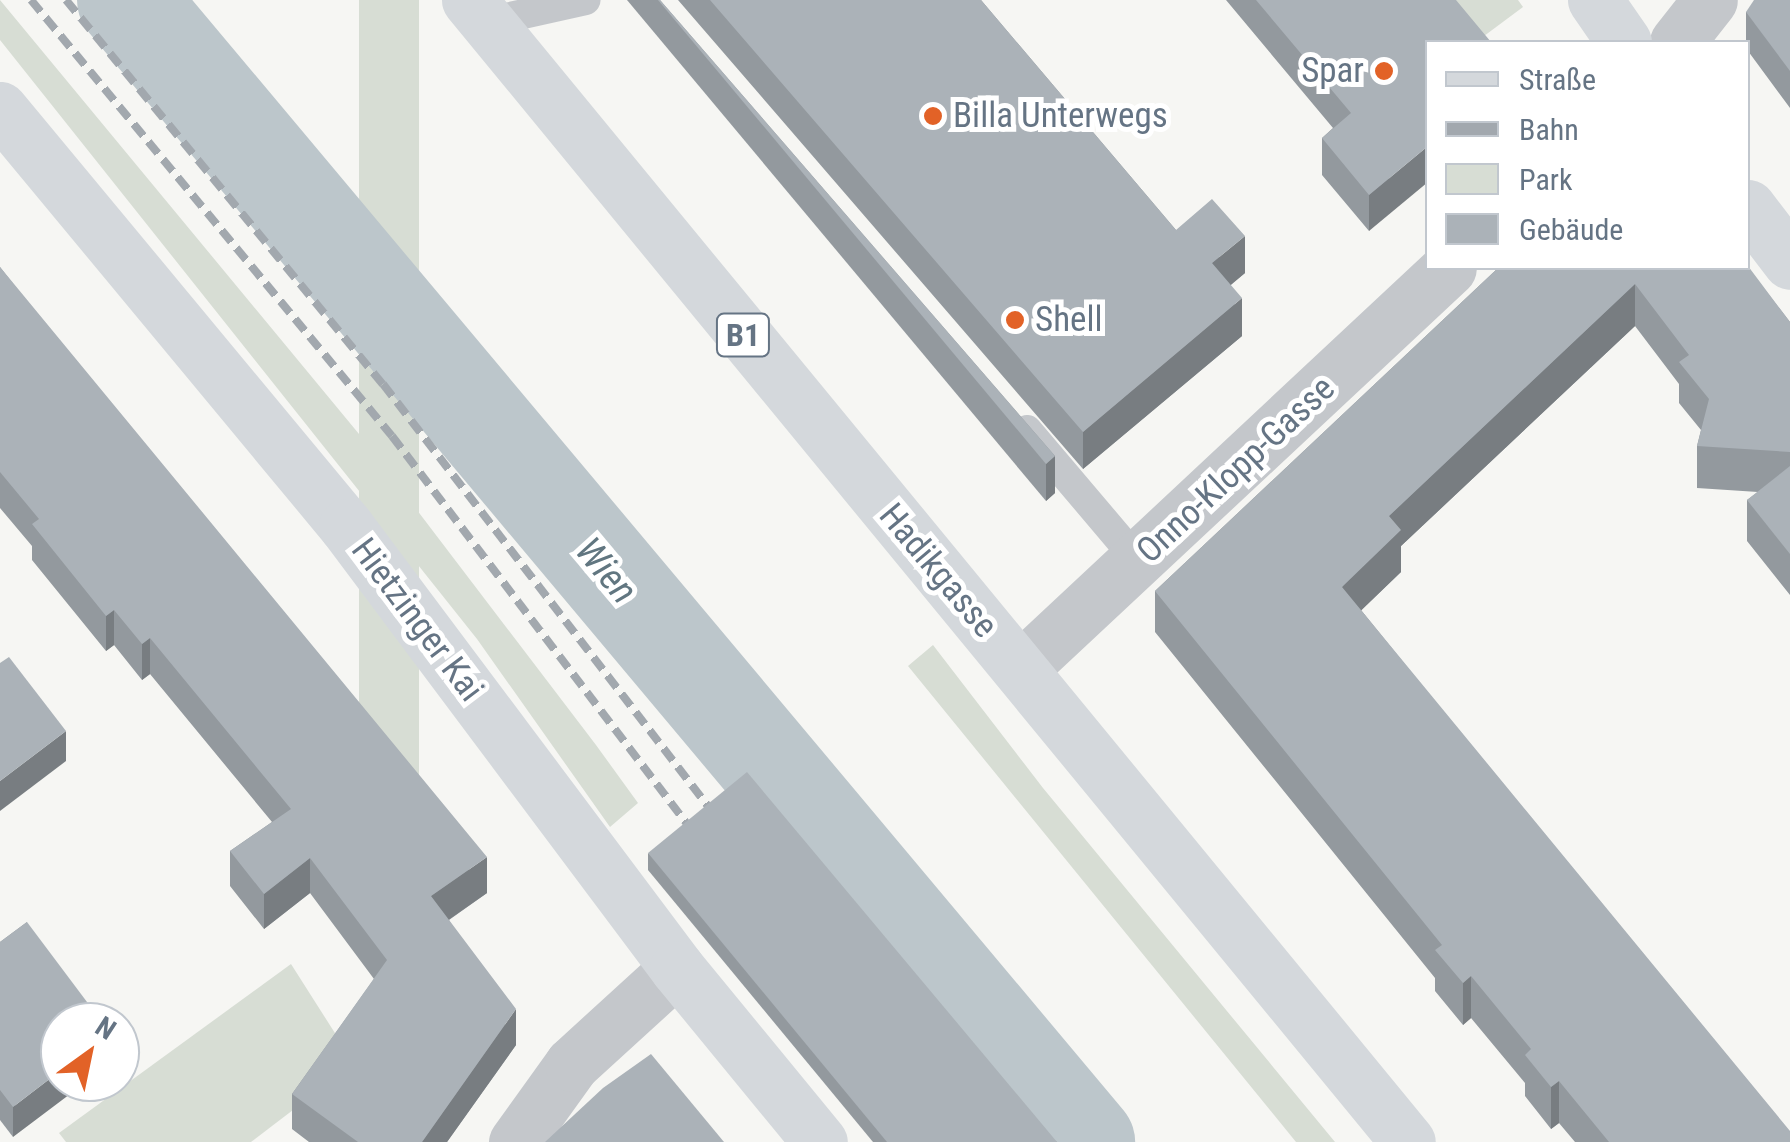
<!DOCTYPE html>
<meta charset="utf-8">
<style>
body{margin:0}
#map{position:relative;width:1790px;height:1142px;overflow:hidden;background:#f6f6f3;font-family:"Roboto Condensed",sans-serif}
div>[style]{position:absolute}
.green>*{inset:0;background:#d7ddd4;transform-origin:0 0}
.river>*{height:100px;margin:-50px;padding:0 50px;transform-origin:50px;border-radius:50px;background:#bcc6cb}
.lane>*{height:30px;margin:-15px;padding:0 15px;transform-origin:15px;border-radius:15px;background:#c4c7cb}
.street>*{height:55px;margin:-27.5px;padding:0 27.5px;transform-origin:27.5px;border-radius:27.5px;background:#c4c7cb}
.secondary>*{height:55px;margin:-27.5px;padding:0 27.5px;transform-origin:27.5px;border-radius:27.5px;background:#d4d8dc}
.primary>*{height:55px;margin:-27.5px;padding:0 27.5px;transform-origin:27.5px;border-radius:27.5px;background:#d4d8dc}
.rail>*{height:8px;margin-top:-4px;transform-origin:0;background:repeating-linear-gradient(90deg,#a2a8ae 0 15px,transparent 0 23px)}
.wall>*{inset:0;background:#93999e}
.shaded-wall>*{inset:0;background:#787d81}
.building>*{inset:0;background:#abb2b8}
.dots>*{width:28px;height:28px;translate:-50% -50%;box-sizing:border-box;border:5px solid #fff;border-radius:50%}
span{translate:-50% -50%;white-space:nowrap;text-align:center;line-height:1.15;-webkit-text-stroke:10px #fff;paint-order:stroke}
.shield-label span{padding:2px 8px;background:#fff;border:2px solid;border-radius:8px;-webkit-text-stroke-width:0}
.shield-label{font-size:32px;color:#657484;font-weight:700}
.poi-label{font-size:35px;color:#657484}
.right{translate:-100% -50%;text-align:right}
.left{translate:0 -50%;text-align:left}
.street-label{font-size:35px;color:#657484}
.water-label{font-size:38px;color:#617680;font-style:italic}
.legend{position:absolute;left:1425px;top:40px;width:325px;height:230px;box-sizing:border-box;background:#fff;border:2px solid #c1c7ce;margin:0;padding:12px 18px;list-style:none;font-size:30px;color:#657484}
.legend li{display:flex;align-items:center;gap:20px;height:50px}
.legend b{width:50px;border:2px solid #c1c7ce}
.north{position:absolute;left:40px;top:1002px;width:100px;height:100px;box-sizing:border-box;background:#fff;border:2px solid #c1c7ce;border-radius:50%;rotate:33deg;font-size:28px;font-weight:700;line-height:40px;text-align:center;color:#657484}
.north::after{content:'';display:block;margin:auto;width:35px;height:45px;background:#e26227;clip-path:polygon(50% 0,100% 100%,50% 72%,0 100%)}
</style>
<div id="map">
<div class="green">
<i style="clip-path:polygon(0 0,359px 434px,596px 745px,638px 803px,610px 827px,477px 639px,0 40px)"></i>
<i style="left:359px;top:0;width:60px;height:822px"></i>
<i style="clip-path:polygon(1426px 0,1518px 0,1523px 7px,1476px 42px)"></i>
<i style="clip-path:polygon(933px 645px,1043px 788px,1335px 1142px,1296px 1142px,908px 666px)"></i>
<i style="clip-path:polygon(291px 964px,347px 1052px,293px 1110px,251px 1142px,66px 1142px,59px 1133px)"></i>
</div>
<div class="river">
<i style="left:127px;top:0;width:1491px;rotate:50.01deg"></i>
</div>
<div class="lane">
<i style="left:488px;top:22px;width:100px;rotate:-12.7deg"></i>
<i style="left:1027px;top:430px;width:172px;rotate:49.7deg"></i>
</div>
<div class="street">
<i style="left:1677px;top:42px;width:53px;rotate:-51.8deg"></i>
<i style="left:1020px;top:669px;width:587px;rotate:-43.07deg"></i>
<i style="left:516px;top:1142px;width:96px;rotate:-54.3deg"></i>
<i style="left:572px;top:1064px;width:142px;rotate:-42.4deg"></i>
</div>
<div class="secondary">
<i style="left:1595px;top:0;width:51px;rotate:55.4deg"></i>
<i style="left:1748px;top:207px;width:69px;rotate:52.6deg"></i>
</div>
<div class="primary">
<i style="left:469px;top:0;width:1478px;rotate:50.57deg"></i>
<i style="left:0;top:109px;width:542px;rotate:50.32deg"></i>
<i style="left:346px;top:526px;width:552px;rotate:53.17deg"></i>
<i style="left:677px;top:968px;width:225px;rotate:50.6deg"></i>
</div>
<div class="rail">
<i style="left:31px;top:0;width:566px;rotate:50.38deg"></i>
<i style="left:392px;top:436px;width:514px;rotate:52.75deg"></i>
<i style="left:66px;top:0;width:498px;rotate:50.5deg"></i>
<i style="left:383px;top:384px;width:559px;rotate:52.41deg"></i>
</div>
<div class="wall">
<i style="clip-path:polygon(627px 0,660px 0,1055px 456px,1055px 493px,1046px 501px)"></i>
<i style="clip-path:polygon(678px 0,981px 0,1176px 230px,1245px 273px,1230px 285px,1242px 336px,1083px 469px)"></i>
<i style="clip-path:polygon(1226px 0,1456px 0,1369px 231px,1322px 175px,1322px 138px,1333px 128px)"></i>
<i style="clip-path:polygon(1790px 0,1790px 108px,1748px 51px,1748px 42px,1746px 42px,1746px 12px)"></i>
<i style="clip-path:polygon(0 267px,487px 893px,449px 920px,516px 1045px,447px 1142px,309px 1142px,292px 1129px,292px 1094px,374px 979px,310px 893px,264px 929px,230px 886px,230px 851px,272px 822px,150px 674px,142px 680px,114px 645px,106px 651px,32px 560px,32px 546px,0 508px)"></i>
<i style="clip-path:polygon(1498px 268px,1748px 268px,1790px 322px,1790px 595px,1747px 541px,1747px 500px,1758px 492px,1697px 488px,1697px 446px,1701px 430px,1679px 403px,1679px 384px,1635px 326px,1401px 546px,1401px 572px,1361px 610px,1790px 1142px,1575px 1142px,1559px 1123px,1551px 1129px,1525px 1096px,1525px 1083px,1471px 1018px,1463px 1025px,1435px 991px,1435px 978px,1155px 632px,1155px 591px)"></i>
<i style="clip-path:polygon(648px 853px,1057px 1142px,873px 1142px,648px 870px)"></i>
<i style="clip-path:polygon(27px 922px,13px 1137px,0 1120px,0 942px)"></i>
</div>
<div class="shaded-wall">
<i style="clip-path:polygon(1428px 146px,1428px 182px,1369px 231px,1369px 195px)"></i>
<i style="clip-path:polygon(1245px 236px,1245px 273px,1212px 301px,1212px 263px)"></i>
<i style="clip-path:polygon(1635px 284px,1635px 326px,1401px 546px,1401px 572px,1342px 629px,1342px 587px,1389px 516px)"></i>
<i style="clip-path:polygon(1242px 298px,1242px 336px,1083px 469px,1083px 432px)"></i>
<i style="clip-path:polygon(1055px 456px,1055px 493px,1046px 501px,1046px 464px)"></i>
<i style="clip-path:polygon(114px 610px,114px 645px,106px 651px,106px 616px)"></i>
<i style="clip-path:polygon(150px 638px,150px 674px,142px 680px,142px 644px)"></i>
<i style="clip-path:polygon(66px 731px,66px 761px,0 811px,0 781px)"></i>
<i style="clip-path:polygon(487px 857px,487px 893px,431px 932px,431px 896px)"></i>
<i style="clip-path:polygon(310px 858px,310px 893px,264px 929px,264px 894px)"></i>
<i style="clip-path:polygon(1471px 976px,1471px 1018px,1463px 1025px,1463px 983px)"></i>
<i style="clip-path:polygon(516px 1009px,516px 1045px,447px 1142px,422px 1142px)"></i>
<i style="clip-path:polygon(60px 1071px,60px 1082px,86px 1082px,13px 1137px,13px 1107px)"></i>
<i style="clip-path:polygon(1559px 1081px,1559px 1123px,1551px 1129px,1551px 1087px)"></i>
</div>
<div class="building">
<i style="clip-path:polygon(658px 0,660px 0,1055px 456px,1046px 464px)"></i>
<i style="clip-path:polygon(710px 0,981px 0,1176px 230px,1212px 199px,1245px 236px,1212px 263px,1242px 298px,1083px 432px)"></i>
<i style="clip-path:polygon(1256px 0,1456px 0,1491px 42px,1428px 42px,1428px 146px,1369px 195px,1322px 138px,1351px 113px)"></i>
<i style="clip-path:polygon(1754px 0,1790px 0,1790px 71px,1746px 12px)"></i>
<i style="clip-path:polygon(1748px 266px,1790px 322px,1790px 452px,1697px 446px,1709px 399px,1679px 362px,1689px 355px,1635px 284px,1389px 516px,1401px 530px,1342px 587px,1790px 1131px,1790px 1142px,1609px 1142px,1559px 1081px,1551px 1087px,1525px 1055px,1531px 1049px,1471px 976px,1463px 983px,1435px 950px,1442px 945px,1155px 591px,1498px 268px)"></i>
<i style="clip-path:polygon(0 267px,487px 857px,431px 896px,516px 1009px,422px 1142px,358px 1142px,292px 1094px,387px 960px,310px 858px,264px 894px,230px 851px,291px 809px,150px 638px,142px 644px,114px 610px,106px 616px,32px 524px,39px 519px,0 472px)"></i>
<i style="clip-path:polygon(1790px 466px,1790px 554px,1747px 500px)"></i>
<i style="clip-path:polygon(9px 657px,66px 731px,0 781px,0 663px)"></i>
<i style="clip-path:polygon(747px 772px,1057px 1142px,887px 1142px,648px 853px)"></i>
<i style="clip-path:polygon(27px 922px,102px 1022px,60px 1022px,60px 1071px,13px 1107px,0 1090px,0 942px)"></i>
<i style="clip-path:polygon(651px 1054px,724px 1142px,545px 1142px,603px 1088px)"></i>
</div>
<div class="dots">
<i style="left:1384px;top:71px;background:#e26227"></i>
<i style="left:933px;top:116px;background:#e26227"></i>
<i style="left:1015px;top:320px;background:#e26227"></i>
</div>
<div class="shield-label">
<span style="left:743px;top:335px">B1</span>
</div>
<div class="poi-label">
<span class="right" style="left:1364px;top:71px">Spar</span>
<span class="left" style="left:953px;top:116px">Billa Unterwegs</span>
<span class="left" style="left:1035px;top:320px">Shell</span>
</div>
<div class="street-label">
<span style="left:1236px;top:470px;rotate:-43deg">Onno-Klopp-Gasse</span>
<span style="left:938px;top:571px;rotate:50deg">Hadikgasse</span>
<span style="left:417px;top:620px;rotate:53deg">Hietzinger Kai</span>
</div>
<div class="water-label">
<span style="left:606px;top:571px;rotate:50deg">Wien</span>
</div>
<ul class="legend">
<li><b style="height:12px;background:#d4d8dc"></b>Straße</li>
<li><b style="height:12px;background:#a2a8ae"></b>Bahn</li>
<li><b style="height:28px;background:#d7ddd4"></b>Park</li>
<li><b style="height:28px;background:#abb2b8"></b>Gebäude</li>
</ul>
<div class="north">N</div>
</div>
